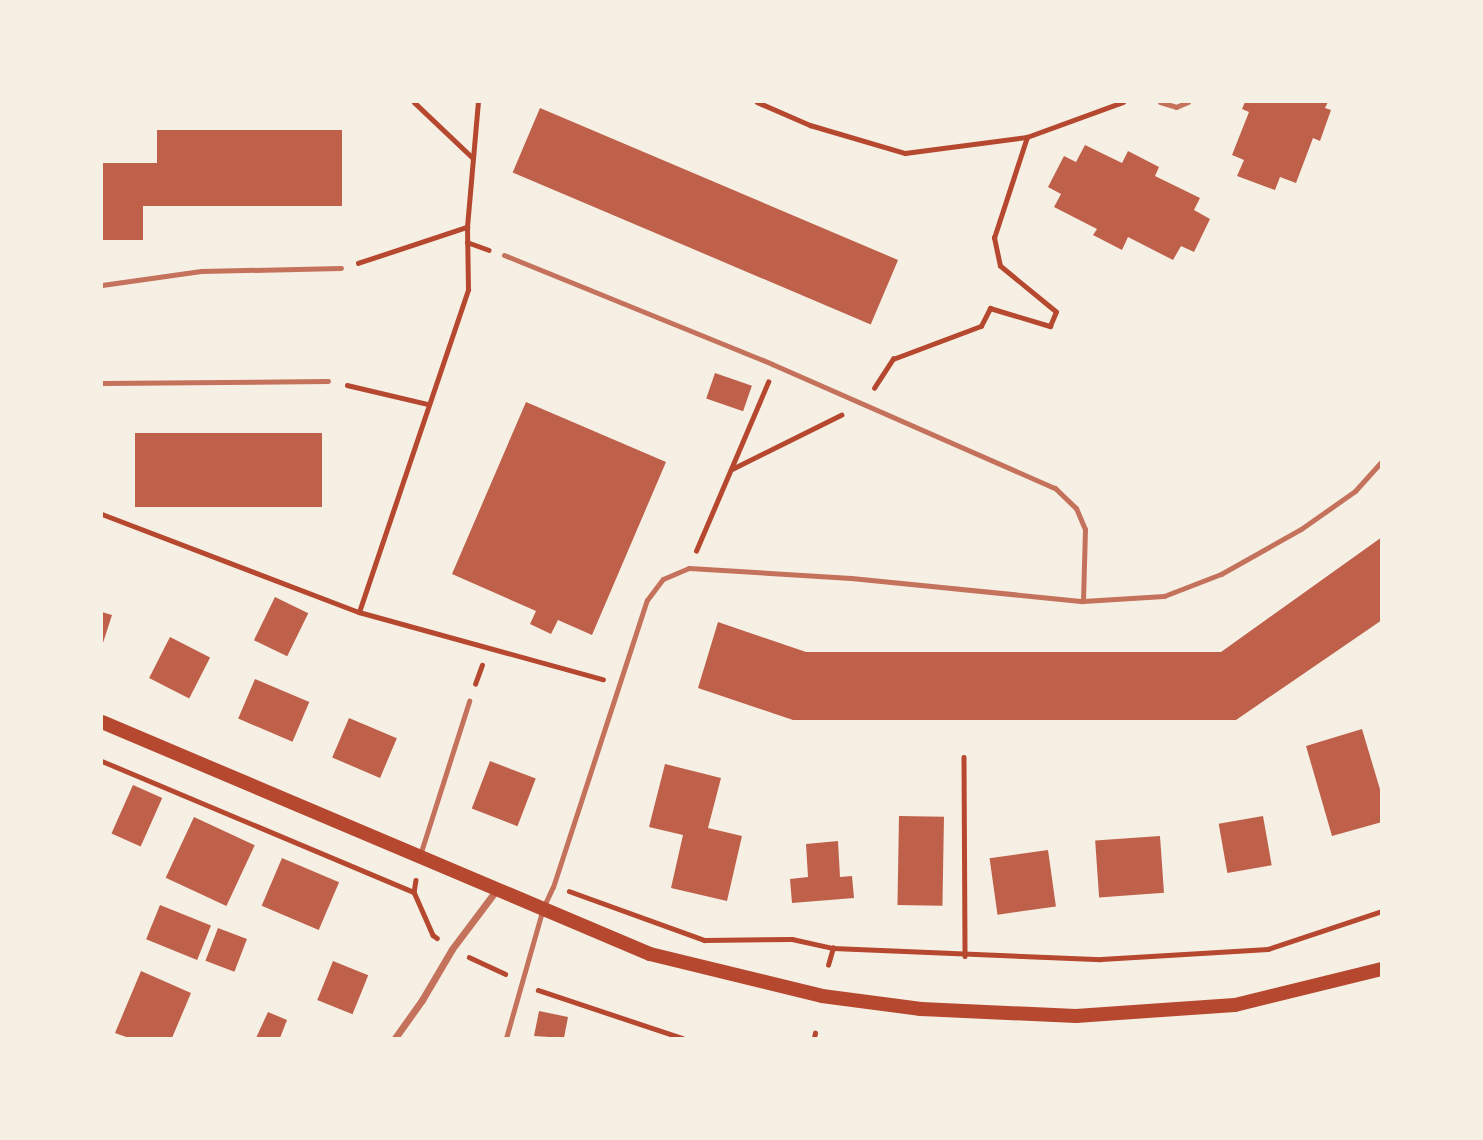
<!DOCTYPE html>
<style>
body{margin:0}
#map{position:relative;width:1483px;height:1140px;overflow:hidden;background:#f6efe4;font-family:"IBM Plex Sans",sans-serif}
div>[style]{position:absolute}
.building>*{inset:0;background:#bf614a;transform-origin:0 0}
.path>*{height:4.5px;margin:-2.25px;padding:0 2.25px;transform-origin:2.25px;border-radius:2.25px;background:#b5482f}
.service>*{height:5px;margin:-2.5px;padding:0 2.5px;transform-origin:2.5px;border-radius:2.5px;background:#c5725c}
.minor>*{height:7px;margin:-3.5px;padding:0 3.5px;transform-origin:3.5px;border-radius:3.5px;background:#c5725c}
.secondary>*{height:14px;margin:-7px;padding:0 7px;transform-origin:7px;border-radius:7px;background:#b5482f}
span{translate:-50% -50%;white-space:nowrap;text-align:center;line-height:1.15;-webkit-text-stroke:7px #f6efe4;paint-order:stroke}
.frame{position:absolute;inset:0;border:103px solid #f6efe4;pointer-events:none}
</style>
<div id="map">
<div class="building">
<i style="clip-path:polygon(1245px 102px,1328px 102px,1325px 108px,1331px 110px,1320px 141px,1313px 138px,1296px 183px,1280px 177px,1275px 190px,1237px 176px,1244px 160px,1232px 155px,1249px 112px,1242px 109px)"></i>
<i style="left:540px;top:108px;width:389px;height:70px;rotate:23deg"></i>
<i style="clip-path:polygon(157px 130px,342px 130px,342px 206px,143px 206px,143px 240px,102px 240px,102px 163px,157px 163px)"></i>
<i style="clip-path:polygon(1085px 145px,1122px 163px,1128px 151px,1159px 167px,1155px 176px,1200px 198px,1194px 210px,1210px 219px,1194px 252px,1181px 246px,1173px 260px,1128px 237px,1122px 250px,1093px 235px,1097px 229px,1054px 207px,1061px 194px,1048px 187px,1064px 156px,1076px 162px)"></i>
<i style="left:715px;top:373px;width:39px;height:27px;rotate:19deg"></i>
<i style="clip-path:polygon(526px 402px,666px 462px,592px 635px,558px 620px,551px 634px,530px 624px,536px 611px,452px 574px)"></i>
<i style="left:135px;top:433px;width:187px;height:74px"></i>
<i style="clip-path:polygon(1382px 537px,1382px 620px,1236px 720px,793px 720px,698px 688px,718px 622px,806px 652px,1221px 652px)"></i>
<i style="left:275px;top:597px;width:37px;height:48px;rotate:26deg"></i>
<i style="clip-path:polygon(102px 612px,112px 615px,102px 646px)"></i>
<i style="left:170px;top:637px;width:45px;height:46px;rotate:27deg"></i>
<i style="left:255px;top:679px;width:59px;height:43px;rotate:23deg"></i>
<i style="left:349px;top:718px;width:52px;height:43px;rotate:23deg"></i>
<i style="clip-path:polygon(1362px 729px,1382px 796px,1382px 822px,1332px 836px,1306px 746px)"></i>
<i style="left:490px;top:761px;width:49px;height:51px;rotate:21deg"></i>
<i style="clip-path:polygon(665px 764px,721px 778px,708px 828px,742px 836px,727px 901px,671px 888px,683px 835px,649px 827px)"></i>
<i style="left:133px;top:785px;width:32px;height:53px;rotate:24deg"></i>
<i style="left:899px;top:816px;width:45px;height:89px;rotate:1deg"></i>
<i style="left:1263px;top:816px;width:50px;height:45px;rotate:80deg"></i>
<i style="left:194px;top:817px;width:67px;height:67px;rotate:25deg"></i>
<i style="left:1160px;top:836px;width:57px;height:65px;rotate:86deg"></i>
<i style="clip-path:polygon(838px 841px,840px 877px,852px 876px,854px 898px,792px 903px,790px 879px,808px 877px,806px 844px)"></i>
<i style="left:1048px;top:850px;width:57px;height:59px;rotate:82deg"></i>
<i style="left:282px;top:858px;width:62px;height:52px;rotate:23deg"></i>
<i style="left:160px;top:905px;width:55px;height:37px;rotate:22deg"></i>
<i style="left:218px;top:928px;width:31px;height:35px;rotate:21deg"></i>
<i style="left:333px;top:961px;width:38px;height:42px;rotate:22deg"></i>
<i style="clip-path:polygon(141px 971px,191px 993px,172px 1038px,129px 1038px,115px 1033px)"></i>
<i style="clip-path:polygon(539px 1011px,568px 1017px,564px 1038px,534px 1036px)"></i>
<i style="clip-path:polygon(268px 1012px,287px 1020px,280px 1038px,256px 1038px)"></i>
</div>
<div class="path">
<i style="left:414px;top:102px;width:81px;rotate:43.5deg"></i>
<i style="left:757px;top:102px;width:58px;rotate:23.5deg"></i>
<i style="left:810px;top:125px;width:99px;rotate:16.4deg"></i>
<i style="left:905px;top:153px;width:123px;rotate:-7.5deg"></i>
<i style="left:467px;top:242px;width:23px;rotate:20deg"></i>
<i style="left:358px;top:263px;width:115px;rotate:-18.3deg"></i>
<i style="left:347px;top:385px;width:83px;rotate:13.2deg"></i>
<i style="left:874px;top:388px;width:35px;rotate:-57deg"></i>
<i style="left:893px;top:359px;width:94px;rotate:-20.6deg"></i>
<i style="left:981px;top:326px;width:20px;rotate:-63deg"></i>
<i style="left:990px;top:308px;width:63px;rotate:16.7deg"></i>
<i style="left:1050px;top:326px;width:15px;rotate:-67deg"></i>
<i style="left:1056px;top:312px;width:72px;rotate:-140.6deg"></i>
<i style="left:1000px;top:266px;width:29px;rotate:-102deg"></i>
<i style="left:994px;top:238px;width:106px;rotate:-71.9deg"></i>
<i style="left:1027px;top:137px;width:102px;rotate:-20deg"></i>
<i style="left:732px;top:469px;width:122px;rotate:-26.4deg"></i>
<i style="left:102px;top:514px;width:275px;rotate:20.9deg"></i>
<i style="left:359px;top:612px;width:253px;rotate:15.4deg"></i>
<i style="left:696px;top:551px;width:184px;rotate:-66.9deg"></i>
<i style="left:359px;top:612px;width:340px;rotate:-71.3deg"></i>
<i style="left:468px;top:290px;width:63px;rotate:-90.9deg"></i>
<i style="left:467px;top:227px;width:125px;rotate:-85deg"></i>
<i style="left:475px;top:684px;width:20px;rotate:-70deg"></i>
<i style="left:964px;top:757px;width:199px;rotate:89.7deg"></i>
<i style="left:102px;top:761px;width:338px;rotate:22.8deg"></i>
<i style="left:416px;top:880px;width:12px;rotate:99deg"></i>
<i style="left:414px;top:892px;width:47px;rotate:66.2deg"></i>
<i style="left:433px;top:935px;width:5px;rotate:37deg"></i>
<i style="left:569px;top:891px;width:144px;rotate:19.9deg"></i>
<i style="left:704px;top:940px;width:88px;rotate:-0.7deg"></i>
<i style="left:792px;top:939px;width:42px;rotate:12.4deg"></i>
<i style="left:833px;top:948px;width:268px;rotate:2.4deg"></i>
<i style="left:1101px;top:959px;width:167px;rotate:-3.4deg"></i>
<i style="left:1268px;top:949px;width:120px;rotate:-18.4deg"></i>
<i style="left:469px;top:957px;width:40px;rotate:25deg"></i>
<i style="left:828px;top:965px;width:18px;rotate:-74deg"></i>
<i style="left:538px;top:990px;width:152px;rotate:18.4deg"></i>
<i style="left:814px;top:1038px;width:5px;rotate:-79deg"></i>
</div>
<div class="service">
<i style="left:1160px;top:102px;width:17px;rotate:17deg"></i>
<i style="left:1176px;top:107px;width:13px;rotate:-23deg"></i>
<i style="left:504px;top:255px;width:289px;rotate:22.1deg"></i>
<i style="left:772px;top:364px;width:309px;rotate:23.7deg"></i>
<i style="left:1055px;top:488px;width:29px;rotate:44deg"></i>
<i style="left:1076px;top:508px;width:23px;rotate:67deg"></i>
<i style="left:1085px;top:529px;width:72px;rotate:91.6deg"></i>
<i style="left:102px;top:285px;width:100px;rotate:-8deg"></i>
<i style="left:201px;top:271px;width:140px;rotate:-1.2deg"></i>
<i style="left:102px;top:383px;width:226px;rotate:-0.5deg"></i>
<i style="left:420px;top:855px;width:162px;rotate:-72.3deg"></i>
<i style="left:506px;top:1038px;width:135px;rotate:-74.1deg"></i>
<i style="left:543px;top:908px;width:23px;rotate:-65deg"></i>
<i style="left:553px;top:887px;width:302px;rotate:-71.9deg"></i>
<i style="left:647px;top:600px;width:26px;rotate:-53deg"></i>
<i style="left:663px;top:579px;width:28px;rotate:-23deg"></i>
<i style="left:689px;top:568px;width:162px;rotate:3.5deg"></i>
<i style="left:851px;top:578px;width:233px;rotate:5.7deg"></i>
<i style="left:1083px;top:601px;width:81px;rotate:-3.5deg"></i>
<i style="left:1164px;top:596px;width:61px;rotate:-21.1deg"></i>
<i style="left:1221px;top:574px;width:92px;rotate:-29.4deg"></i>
<i style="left:1301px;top:529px;width:66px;rotate:-35.1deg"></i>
<i style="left:1355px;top:491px;width:40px;rotate:-48deg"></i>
</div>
<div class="minor">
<i style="left:395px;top:1038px;width:47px;rotate:-54.6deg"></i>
<i style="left:422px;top:1000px;width:59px;rotate:-59.5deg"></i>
<i style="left:452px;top:949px;width:75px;rotate:-53.1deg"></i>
</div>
<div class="secondary">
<i style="left:102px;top:722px;width:595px;rotate:22.95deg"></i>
<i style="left:650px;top:954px;width:177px;rotate:13.7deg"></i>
<i style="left:822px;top:996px;width:100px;rotate:7.5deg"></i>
<i style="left:921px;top:1009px;width:155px;rotate:2.6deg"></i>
<i style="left:1076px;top:1016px;width:159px;rotate:-4deg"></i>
<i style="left:1235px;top:1005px;width:151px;rotate:-13.8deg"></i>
</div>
<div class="frame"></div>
</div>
